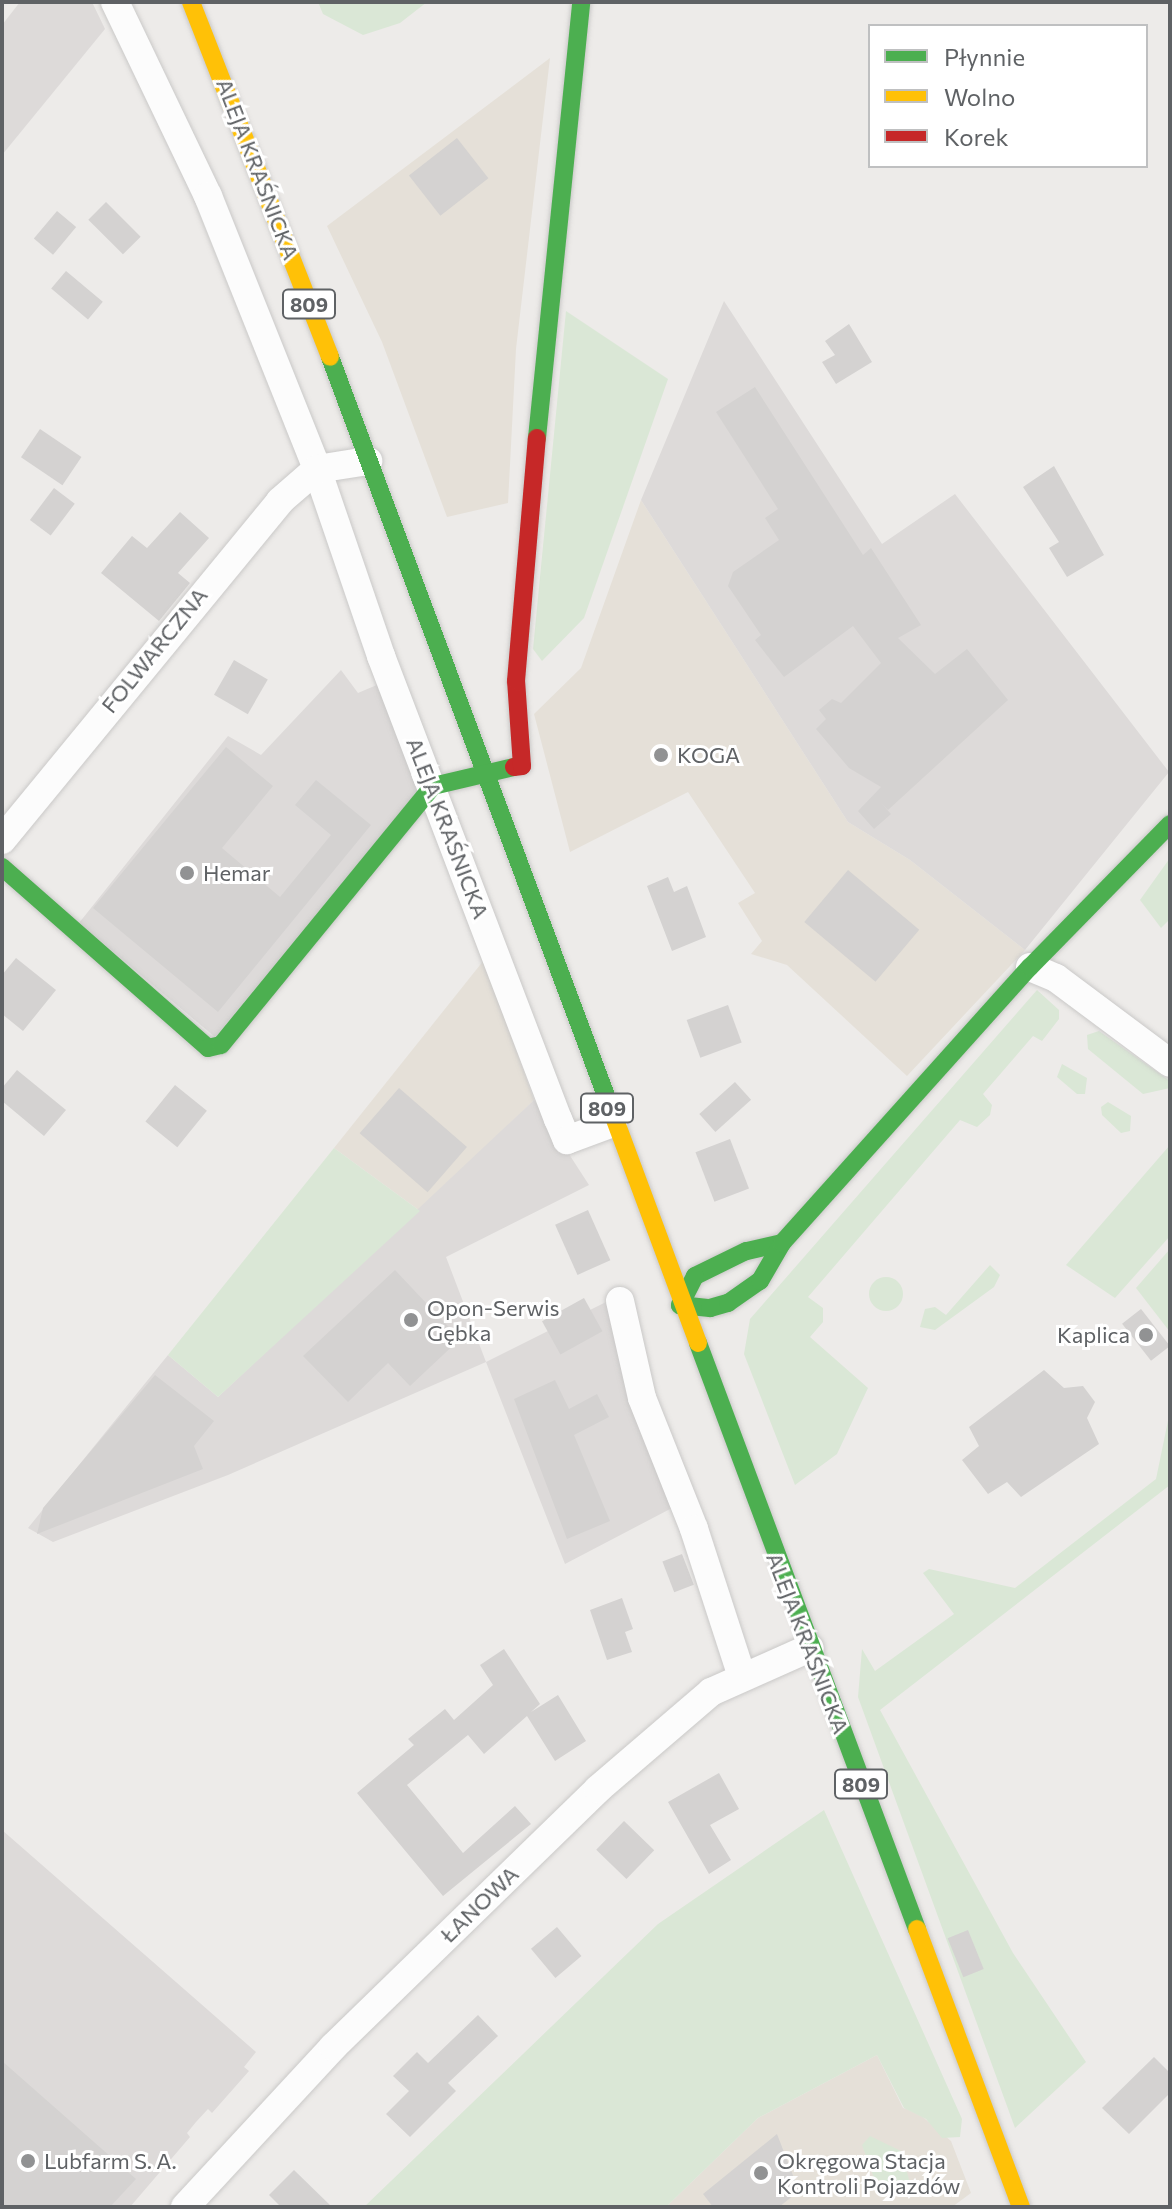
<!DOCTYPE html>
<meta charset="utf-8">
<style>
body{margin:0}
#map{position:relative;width:1172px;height:2209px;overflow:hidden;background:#edebe9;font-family:Commissioner,sans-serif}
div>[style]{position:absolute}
.commercial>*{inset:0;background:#e5e0d8}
.industrial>*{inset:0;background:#dddad9}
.green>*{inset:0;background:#dae7d6}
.round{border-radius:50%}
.building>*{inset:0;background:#d4d2d1;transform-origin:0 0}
.roads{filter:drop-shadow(0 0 2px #cac9c8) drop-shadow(0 0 2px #cac9c8)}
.street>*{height:28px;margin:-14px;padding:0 14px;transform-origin:14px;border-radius:14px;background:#fcfcfc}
.fast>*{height:18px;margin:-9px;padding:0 9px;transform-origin:9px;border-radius:9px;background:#4caf50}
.slow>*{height:18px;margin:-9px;padding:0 9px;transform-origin:9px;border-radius:9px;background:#ffc107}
.jam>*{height:18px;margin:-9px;padding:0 9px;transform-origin:9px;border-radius:9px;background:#c62828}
.dots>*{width:22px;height:22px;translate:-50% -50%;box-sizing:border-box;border:4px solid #fff;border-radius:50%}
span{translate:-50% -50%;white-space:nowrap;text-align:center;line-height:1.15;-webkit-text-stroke:6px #fff;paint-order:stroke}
.shield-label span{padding:2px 6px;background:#fff;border:2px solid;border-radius:6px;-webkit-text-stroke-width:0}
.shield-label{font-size:20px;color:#5f6265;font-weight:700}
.street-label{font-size:22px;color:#5f6265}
.poi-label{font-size:22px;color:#5f6265}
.left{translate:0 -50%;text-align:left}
.right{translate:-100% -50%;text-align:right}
.frame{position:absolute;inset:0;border:4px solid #5f6265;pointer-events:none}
.legend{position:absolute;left:868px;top:24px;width:280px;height:144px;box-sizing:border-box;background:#fff;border:2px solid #bfc0c1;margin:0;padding:10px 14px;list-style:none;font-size:24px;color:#5f6265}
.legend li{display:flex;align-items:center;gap:16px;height:40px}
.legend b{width:40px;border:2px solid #bfc0c1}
</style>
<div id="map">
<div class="commercial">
<i style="clip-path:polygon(550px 58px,516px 349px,508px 503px,447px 517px,382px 342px,327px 226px)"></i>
<i style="clip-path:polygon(641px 500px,848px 822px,910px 860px,1025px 950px,907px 1076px,787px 965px,751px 954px,762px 941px,738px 903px,755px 893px,688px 792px,570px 852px,534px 714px,581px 668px)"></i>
<i style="clip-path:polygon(484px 960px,534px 1100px,420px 1211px,334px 1148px)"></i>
<i style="clip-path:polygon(877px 2055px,903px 2108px,917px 2112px,951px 2141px,971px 2193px,952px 2207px,666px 2207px,758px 2118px)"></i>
</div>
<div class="industrial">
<i style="clip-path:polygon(20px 2px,92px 2px,105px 29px,2px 155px,2px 25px)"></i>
<i style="clip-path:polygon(724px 301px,882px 544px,955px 494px,1169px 772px,1025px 950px,910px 860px,848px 822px,641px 500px)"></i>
<i style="clip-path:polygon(341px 670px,358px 693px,379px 684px,420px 788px,215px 1037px,79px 923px,228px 736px,261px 755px)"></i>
<i style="clip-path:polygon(534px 1100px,589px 1185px,446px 1257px,486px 1362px,606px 1302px,672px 1508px,565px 1564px,486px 1362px,228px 1475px,53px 1542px,28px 1528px,168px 1355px,218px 1397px)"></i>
<i style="clip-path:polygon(2px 1830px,256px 2052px,244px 2067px,249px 2071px,212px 2113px,208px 2109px,196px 2122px,187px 2133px,190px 2137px,130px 2207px,2px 2207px)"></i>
</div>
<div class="green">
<i style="clip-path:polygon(318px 2px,427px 2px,400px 23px,363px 35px,323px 14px)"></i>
<i style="clip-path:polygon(566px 311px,668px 379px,584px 618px,542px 661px,533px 649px)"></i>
<i style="clip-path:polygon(1170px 858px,1170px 919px,1161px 928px,1140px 900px)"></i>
<i style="clip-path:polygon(1037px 990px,1059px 1010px,1059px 1019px,1042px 1041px,1033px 1036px,983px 1094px,992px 1105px,990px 1115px,977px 1127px,960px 1120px,808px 1297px,823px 1308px,823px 1322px,810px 1337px,868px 1388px,837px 1454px,795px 1485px,744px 1354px,750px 1319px)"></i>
<i style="clip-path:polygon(1099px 1031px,1170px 1081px,1170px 1088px,1143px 1094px,1088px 1049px,1087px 1035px)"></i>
<i style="clip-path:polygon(1062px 1064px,1087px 1078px,1085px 1094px,1077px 1094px,1057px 1077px)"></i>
<i style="clip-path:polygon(1108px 1102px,1131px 1116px,1130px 1131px,1121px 1133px,1102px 1115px,1101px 1107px)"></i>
<i style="clip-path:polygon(1170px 1145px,1170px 1236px,1115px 1298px,1066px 1265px)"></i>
<i style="clip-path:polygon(334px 1148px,420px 1211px,218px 1397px,168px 1355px)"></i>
<i style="clip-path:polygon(1170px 1249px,1170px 1332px,1136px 1288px)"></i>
<i style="clip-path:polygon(990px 1265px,1000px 1275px,994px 1287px,935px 1330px,920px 1327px,925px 1309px,935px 1307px,946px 1315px)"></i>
<i class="round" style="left:869px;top:1277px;width:34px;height:34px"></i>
<i style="clip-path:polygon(1170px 1411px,1170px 1485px,880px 1710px,1013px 1953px,1086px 2062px,1015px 2128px,858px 1697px,862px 1649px,875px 1671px,954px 1614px,923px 1573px,929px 1569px,1015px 1588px,1156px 1479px)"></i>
<i style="clip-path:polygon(824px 1810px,962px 2119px,960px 2137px,942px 2138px,926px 2119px,904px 2108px,877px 2055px,758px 2118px,666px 2207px,364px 2207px,658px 1924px)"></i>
<i style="clip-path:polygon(870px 2136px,901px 2151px,910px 2183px,889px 2185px,874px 2178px,862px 2145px)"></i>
</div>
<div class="building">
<i style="left:457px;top:138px;width:51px;height:61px;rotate:52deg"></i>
<i style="left:106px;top:202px;width:49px;height:25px;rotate:45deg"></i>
<i style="left:57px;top:211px;width:25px;height:36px;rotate:40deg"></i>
<i style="left:66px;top:271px;width:48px;height:23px;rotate:40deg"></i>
<i style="clip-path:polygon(849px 324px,872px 362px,836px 384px,822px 362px,835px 355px,825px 341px)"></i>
<i style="clip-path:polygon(755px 387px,863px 555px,871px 548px,921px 625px,898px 638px,935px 674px,967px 649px,1008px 700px,888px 810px,881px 803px,891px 814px,874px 829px,858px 811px,881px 787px,849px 768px,816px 729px,826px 719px,819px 710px,832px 699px,841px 703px,881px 663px,853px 626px,784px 677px,755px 640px,761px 635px,728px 586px,733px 572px,779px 540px,765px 518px,778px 509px,716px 412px)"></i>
<i style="left:40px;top:429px;width:50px;height:34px;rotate:34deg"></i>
<i style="clip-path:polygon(1054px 466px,1104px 555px,1067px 577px,1049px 548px,1059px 542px,1023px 487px)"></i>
<i style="left:54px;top:488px;width:26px;height:40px;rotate:37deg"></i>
<i style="clip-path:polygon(180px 512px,209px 538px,178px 573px,190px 583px,159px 621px,101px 573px,132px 536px,147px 548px)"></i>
<i style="left:234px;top:660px;width:39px;height:40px;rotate:30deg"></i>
<i style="clip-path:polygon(226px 747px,273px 786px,222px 848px,280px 897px,331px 835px,295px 805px,316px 780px,371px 825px,218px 1012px,93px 908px)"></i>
<i style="left:848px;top:870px;width:93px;height:68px;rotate:40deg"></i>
<i style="clip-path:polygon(668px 877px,674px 892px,687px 886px,706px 937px,672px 951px,647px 886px)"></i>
<i style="clip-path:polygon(16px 958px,56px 990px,23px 1031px,2px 1014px,2px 975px)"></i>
<i style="left:728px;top:1005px;width:40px;height:44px;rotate:70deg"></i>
<i style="clip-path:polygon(17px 1070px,66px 1110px,44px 1136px,2px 1101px,2px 1088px)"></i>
<i style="left:735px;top:1082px;width:24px;height:48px;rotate:48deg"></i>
<i style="left:175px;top:1085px;width:41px;height:47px;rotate:39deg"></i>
<i style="left:399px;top:1088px;width:90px;height:60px;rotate:41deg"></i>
<i style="left:730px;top:1139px;width:53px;height:37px;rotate:69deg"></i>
<i style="left:588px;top:1210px;width:55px;height:36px;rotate:66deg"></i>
<i style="clip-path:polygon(395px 1270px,460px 1339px,410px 1386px,388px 1363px,348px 1402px,303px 1356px)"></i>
<i style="left:584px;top:1298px;width:38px;height:48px;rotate:61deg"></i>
<i style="left:1141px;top:1309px;width:47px;height:24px;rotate:52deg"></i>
<i style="clip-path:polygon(1044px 1370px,1064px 1388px,1083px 1386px,1095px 1402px,1087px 1418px,1099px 1444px,1021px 1497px,1007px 1482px,988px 1494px,962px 1460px,979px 1446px,969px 1427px)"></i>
<i style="clip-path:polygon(155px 1375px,214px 1421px,194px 1446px,203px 1469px,37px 1534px,43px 1508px)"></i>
<i style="clip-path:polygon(555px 1380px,569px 1409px,597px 1394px,609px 1417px,574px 1435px,610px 1521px,567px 1539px,514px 1399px)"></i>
<i style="left:682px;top:1554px;width:33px;height:21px;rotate:69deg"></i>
<i style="clip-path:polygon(622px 1598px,633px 1629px,625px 1632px,632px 1652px,607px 1660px,590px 1610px)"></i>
<i style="clip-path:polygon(504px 1649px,540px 1704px,531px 1712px,558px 1695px,586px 1741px,555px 1761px,527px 1716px,484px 1754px,468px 1735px,407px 1785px,463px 1853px,515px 1806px,531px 1824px,443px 1896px,357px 1793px,414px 1745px,408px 1739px,445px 1709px,454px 1720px,493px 1685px,480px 1665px)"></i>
<i style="clip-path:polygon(719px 1773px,739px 1809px,710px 1825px,731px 1860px,709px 1874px,668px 1802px)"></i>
<i style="left:624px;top:1821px;width:42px;height:40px;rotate:44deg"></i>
<i style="left:557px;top:1927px;width:38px;height:34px;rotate:50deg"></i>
<i style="left:968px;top:1930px;width:42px;height:22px;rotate:68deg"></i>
<i style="clip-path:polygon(478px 2015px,498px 2036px,448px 2083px,456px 2091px,410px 2137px,386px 2114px,409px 2091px,393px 2076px,417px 2052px,428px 2063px)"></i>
<i style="clip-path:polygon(1154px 2057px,1170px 2073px,1170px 2093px,1129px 2134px,1102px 2108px)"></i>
<i style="clip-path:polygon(2px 2061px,136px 2179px,110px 2207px,2px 2207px)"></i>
<i style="clip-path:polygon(777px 2134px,799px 2191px,779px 2207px,713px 2207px,703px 2194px)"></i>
<i style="clip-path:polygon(294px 2170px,332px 2207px,281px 2207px,269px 2195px)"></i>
</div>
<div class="roads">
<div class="street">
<i style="left:115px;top:2px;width:215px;rotate:64.4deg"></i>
<i style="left:208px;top:196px;width:294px;rotate:68.2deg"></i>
<i style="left:317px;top:469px;width:198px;rotate:71.1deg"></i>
<i style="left:381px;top:656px;width:496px;rotate:69.1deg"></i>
<i style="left:558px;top:1119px;width:23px;rotate:67deg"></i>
<i style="left:567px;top:1140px;width:49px;rotate:-20.3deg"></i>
<i style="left:2px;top:840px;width:438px;rotate:-50.6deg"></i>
<i style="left:280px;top:501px;width:49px;rotate:-40.9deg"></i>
<i style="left:317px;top:469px;width:52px;rotate:-8.9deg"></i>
<i style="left:1030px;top:967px;width:28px;rotate:23deg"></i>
<i style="left:1056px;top:978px;width:142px;rotate:36.7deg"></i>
<i style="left:620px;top:1301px;width:99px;rotate:77.2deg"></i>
<i style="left:642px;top:1398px;width:141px;rotate:68.3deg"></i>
<i style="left:694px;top:1529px;width:152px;rotate:72deg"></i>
<i style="left:185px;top:2207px;width:218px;rotate:-47.2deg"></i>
<i style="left:333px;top:2047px;width:370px;rotate:-44.2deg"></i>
<i style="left:598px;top:1789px;width:149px;rotate:-40.6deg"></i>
<i style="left:711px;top:1692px;width:108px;rotate:-24deg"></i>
</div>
<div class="fast">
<i style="left:330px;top:357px;width:811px;rotate:69.51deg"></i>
<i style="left:537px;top:438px;width:438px;rotate:-84.2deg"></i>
<i style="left:2px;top:867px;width:274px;rotate:41.3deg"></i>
<i style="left:208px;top:1048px;width:13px;rotate:-13deg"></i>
<i style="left:221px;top:1045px;width:335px;rotate:-50.7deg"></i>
<i style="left:433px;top:786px;width:83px;rotate:-13.2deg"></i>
<i style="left:782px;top:1243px;width:37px;rotate:167deg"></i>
<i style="left:746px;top:1251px;width:57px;rotate:153.9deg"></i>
<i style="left:695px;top:1276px;width:33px;rotate:117deg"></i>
<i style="left:680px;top:1305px;width:30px;rotate:6deg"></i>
<i style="left:710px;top:1308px;width:19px;rotate:-16deg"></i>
<i style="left:728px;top:1303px;width:39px;rotate:-35deg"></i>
<i style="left:760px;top:1281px;width:44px;rotate:-59.9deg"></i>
<i style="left:782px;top:1243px;width:371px;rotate:-48.1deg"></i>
<i style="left:1030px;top:967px;width:200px;rotate:-45.6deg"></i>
<i style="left:698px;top:1343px;width:626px;rotate:69.51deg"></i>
</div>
<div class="slow">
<i style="left:191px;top:2px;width:381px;rotate:68.6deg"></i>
<i style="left:614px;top:1117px;width:241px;rotate:69.6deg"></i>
<i style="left:917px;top:1929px;width:297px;rotate:69.5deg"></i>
</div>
<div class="jam">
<i style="left:514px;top:767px;width:8px;rotate:-7deg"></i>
<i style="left:522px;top:766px;width:85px;rotate:-94deg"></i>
<i style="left:516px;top:681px;width:244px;rotate:-85.1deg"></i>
</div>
</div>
<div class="dots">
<i style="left:661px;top:755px;background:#919293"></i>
<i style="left:187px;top:873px;background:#919293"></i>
<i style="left:411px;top:1320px;background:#919293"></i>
<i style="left:1146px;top:1335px;background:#919293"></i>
<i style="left:28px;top:2161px;background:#919293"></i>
<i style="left:761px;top:2173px;background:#919293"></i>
</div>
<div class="shield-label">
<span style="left:309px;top:304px">809</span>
<span style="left:607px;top:1108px">809</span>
<span style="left:861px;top:1784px">809</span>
</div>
<div class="street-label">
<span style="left:258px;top:169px;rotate:69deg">ALEJA KRAŚNICKA</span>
<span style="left:154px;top:650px;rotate:-51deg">FOLWARCZNA</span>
<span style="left:448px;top:828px;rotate:69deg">ALEJA KRAŚNICKA</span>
<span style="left:808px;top:1643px;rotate:69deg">ALEJA KRAŚNICKA</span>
<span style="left:479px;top:1904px;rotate:-44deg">ŁANOWA</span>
</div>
<div class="poi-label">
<span class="left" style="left:677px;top:755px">KOGA</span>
<span class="left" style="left:203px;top:873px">Hemar</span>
<span class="left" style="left:427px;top:1320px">Opon-Serwis<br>Gębka</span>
<span class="right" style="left:1130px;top:1335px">Kaplica</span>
<span class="left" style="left:777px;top:2173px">Okręgowa Stacja<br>Kontroli Pojazdów</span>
<span class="left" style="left:44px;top:2161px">Lubfarm S. A.</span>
</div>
<div class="frame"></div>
<ul class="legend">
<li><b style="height:10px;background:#4caf50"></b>Płynnie</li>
<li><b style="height:10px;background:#ffc107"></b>Wolno</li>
<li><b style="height:10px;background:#c62828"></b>Korek</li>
</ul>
</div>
